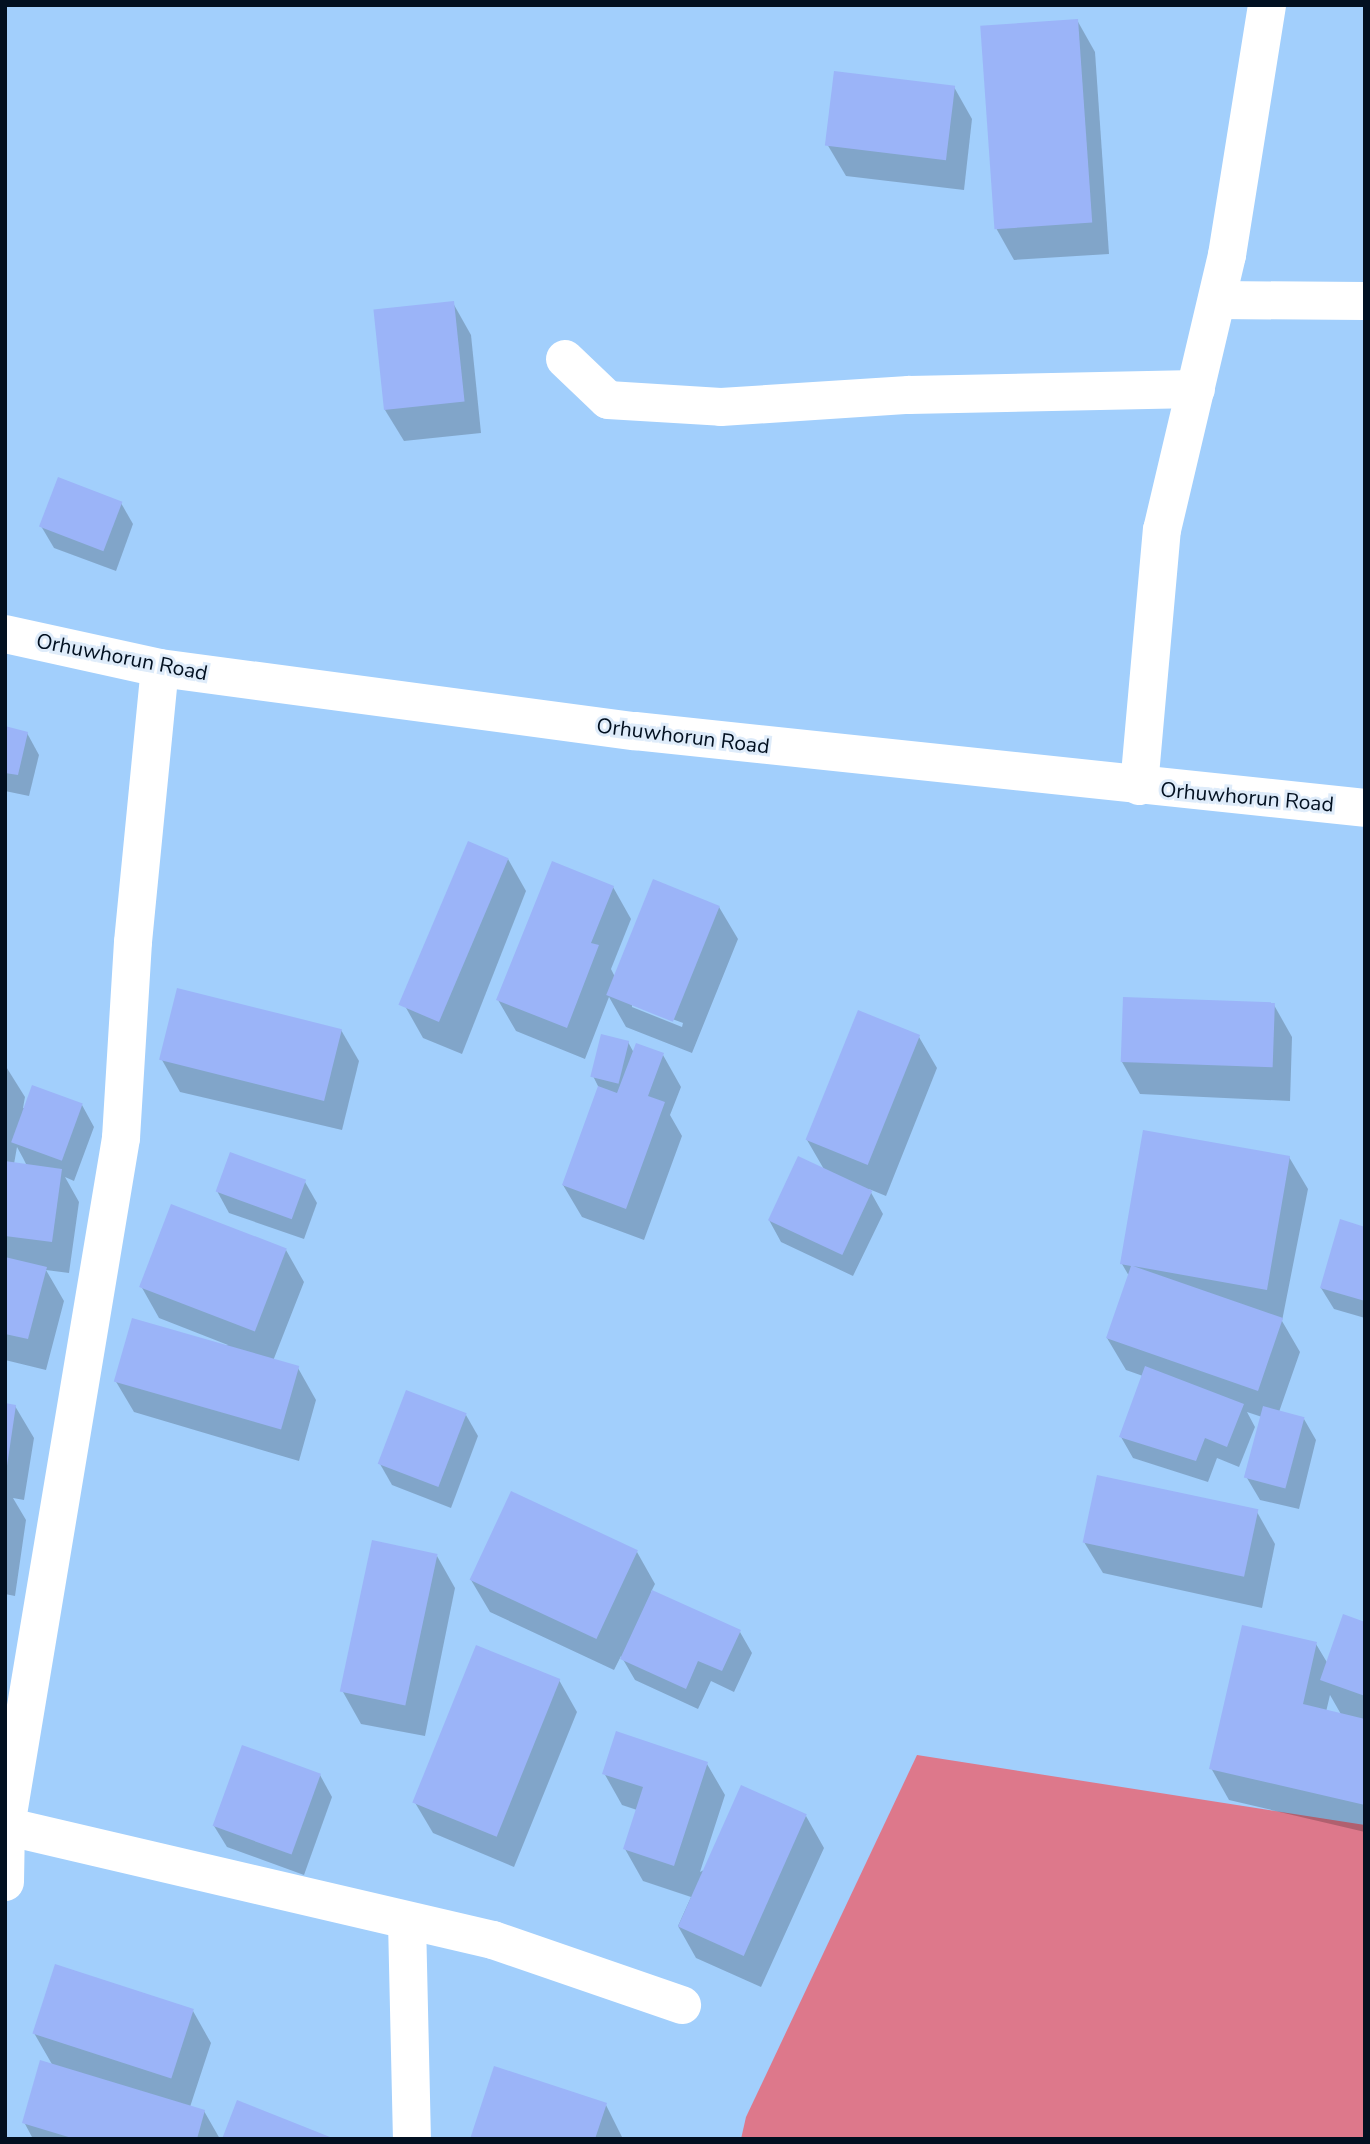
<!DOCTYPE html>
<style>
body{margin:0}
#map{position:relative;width:1370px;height:2144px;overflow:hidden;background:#a2cffc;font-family:"Nunito Sans",sans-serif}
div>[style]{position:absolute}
.forest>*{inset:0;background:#dd788b}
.shadow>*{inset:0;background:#0003}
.building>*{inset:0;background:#9bb4f8;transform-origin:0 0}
.street>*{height:38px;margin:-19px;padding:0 19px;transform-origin:19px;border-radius:19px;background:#fff}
.secondary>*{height:38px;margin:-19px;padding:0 19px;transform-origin:19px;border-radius:19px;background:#fff}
span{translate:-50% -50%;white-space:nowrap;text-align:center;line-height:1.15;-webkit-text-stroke:6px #dfecfa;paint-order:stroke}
.street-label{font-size:21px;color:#021020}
.frame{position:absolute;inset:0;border:7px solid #021020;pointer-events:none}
</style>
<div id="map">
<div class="forest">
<i style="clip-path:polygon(917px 1755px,1365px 1825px,1365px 2139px,741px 2139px,746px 2117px)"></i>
</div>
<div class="shadow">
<i style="clip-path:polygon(1077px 20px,1095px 52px,1109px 254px,1014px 260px,996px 228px)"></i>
<i style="clip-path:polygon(954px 87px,972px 119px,964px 190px,846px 176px,827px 144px)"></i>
<i style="clip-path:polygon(453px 303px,471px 335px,481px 433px,404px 441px,385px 410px)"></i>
<i style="clip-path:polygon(121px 503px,133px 524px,116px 571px,54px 548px,41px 526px)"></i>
<i style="clip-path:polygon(5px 728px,27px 733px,39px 755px,29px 796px,5px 791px)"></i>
<i style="clip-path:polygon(508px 859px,526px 891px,462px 1054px,423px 1038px,405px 1006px)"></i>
<i style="clip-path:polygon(evenodd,613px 887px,631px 919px,611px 969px,615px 977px,719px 907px,738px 939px,692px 1053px,626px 1027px,609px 997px,585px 1059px,516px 1031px,498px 1000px,613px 887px,632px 1004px,683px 1023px,682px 1027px,632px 1007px,632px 1004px)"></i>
<i style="clip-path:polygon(1274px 1005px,1292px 1037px,1290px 1101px,1140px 1094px,1122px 1062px)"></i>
<i style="clip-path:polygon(341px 1030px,359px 1061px,342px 1130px,180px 1092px,162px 1060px)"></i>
<i style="clip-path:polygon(919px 1037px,937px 1068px,886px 1196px,869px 1189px,883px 1214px,853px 1276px,781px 1242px,769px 1220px,825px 1171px,807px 1140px)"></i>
<i style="clip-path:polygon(628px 1042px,634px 1053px,663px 1055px,681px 1087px,670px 1115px,682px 1136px,644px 1240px,582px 1217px,563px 1185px,599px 1088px,593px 1076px)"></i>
<i style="clip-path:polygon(evenodd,5px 1065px,25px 1097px,23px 1108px,82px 1105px,94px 1127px,74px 1181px,65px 1177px,79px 1202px,69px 1273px,46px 1270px,64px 1301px,46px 1370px,5px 1360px,5px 1065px,17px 1147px,23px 1158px,27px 1166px,14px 1164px,17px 1147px)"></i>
<i style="clip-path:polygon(1289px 1157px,1308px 1189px,1282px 1321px,1300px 1352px,1279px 1412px,1304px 1419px,1316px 1440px,1299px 1509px,1260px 1500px,1247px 1478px,1262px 1417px,1247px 1412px,1255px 1427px,1239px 1467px,1217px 1458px,1208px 1482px,1133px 1458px,1121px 1437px,1143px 1376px,1126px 1370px,1107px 1338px,1129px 1276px,1122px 1264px)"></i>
<i style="clip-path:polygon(305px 1182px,317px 1203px,304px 1239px,229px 1213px,217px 1191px)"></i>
<i style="clip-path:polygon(1365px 1228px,1365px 1318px,1334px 1309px,1321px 1288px)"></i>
<i style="clip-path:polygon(286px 1250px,304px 1282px,273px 1361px,298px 1368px,316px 1400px,299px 1461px,134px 1412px,115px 1380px,228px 1345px,159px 1318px,141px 1286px)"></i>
<i style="clip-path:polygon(5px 1405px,15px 1406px,34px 1438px,24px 1500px,13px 1498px,26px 1520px,15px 1596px,5px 1594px)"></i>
<i style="clip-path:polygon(466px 1415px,478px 1436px,451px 1508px,392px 1485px,380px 1464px)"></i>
<i style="clip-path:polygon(1257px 1512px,1275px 1544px,1262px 1608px,1103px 1573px,1084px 1542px)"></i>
<i style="clip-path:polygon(637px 1552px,655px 1584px,651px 1592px,740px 1632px,752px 1653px,734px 1692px,711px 1681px,698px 1709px,635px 1680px,621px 1656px,614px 1670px,490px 1612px,471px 1580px)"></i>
<i style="clip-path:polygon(437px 1556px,455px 1588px,425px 1736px,361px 1724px,343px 1692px)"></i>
<i style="clip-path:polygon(evenodd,1365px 1623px,1365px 1832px,1229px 1800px,1211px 1768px,1316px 1644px,1328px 1664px,1365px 1623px,1330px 1695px,1342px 1716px,1326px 1712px,1330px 1695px)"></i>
<i style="clip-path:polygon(559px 1680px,577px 1712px,514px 1867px,433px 1833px,414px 1801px)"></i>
<i style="clip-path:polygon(707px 1764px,725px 1795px,700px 1872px,806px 1816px,824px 1848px,761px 1987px,696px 1958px,678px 1926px,691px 1897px,643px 1881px,625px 1849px,637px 1810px,622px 1805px,604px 1773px)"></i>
<i style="clip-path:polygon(320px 1775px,332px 1797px,304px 1875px,227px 1847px,214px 1826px)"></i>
<i style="clip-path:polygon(193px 2011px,211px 2043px,190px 2107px,204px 2111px,220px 2139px,33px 2139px,24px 2122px,53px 2066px,34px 2033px)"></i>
<i style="clip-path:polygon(606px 2105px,623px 2139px,472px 2139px)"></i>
</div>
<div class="building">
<i style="left:1078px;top:19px;width:204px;height:98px;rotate:86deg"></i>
<i style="left:834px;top:71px;width:122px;height:75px;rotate:7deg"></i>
<i style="left:454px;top:301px;width:101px;height:81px;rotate:84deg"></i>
<i style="left:58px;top:477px;width:69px;height:53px;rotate:21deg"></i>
<i style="clip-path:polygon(5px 726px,28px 732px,18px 775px,5px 773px)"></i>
<i style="left:468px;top:841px;width:44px;height:178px;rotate:23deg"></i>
<i style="clip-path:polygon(552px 861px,614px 886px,591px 943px,599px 945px,567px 1028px,496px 1000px)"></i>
<i style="left:653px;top:879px;width:72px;height:125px;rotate:22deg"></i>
<i style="left:177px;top:988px;width:170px;height:74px;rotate:14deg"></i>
<i style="left:1123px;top:997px;width:152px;height:65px;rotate:2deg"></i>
<i style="left:858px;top:1010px;width:67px;height:140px;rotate:22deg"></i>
<i style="left:601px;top:1034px;width:29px;height:44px;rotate:14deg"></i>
<i style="clip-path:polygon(636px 1043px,664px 1053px,648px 1096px,665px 1102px,626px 1209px,562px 1185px,598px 1086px,617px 1093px)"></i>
<i style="left:32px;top:1085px;width:54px;height:61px;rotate:20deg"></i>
<i style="clip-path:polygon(1143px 1130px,1290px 1156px,1267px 1290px,1133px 1266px,1283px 1318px,1258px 1391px,1106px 1338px,1131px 1266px,1120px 1264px)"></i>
<i style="left:230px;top:1152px;width:81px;height:42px;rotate:20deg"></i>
<i style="left:798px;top:1156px;width:82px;height:71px;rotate:25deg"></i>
<i style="clip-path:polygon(5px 1161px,62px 1169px,52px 1242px,5px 1236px)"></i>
<i style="left:171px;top:1204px;width:124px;height:89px;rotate:21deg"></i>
<i style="clip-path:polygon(1340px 1219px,1365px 1227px,1365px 1301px,1320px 1288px)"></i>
<i style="clip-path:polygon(5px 1257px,47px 1267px,28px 1339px,5px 1334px)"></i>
<i style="left:132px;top:1318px;width:174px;height:66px;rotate:16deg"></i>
<i style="clip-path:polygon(1145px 1366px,1244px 1404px,1227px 1447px,1205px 1438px,1196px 1461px,1119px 1437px)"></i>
<i style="left:406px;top:1390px;width:65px;height:79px;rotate:21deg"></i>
<i style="clip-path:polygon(5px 1403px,16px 1405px,7px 1466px,5px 1466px)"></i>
<i style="left:1263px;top:1406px;width:43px;height:74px;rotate:15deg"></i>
<i style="left:1097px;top:1475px;width:165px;height:69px;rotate:12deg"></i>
<i style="left:511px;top:1491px;width:140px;height:98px;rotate:25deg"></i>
<i style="left:372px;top:1540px;width:67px;height:155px;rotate:12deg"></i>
<i style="clip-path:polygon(652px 1590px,741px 1630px,722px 1671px,698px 1661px,686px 1689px,620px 1659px)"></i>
<i style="clip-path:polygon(1343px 1614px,1365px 1622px,1365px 1696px,1320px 1680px)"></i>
<i style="clip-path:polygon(1242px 1625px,1317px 1642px,1303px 1704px,1365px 1719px,1365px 1805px,1209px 1769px)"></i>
<i style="left:476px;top:1645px;width:91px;height:170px;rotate:22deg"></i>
<i style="clip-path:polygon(616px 1731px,708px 1762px,674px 1866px,623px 1849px,643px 1787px,602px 1774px)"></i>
<i style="left:242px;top:1745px;width:84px;height:86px;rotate:20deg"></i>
<i style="left:741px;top:1785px;width:72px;height:155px;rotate:24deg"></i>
<i style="left:55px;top:1964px;width:146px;height:73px;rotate:18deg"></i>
<i style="clip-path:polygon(40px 2060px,205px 2110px,197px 2139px,75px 2139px,22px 2123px)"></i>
<i style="clip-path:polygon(494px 2066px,607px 2103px,595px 2139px,470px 2139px)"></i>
<i style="clip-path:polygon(237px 2100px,335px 2139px,222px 2139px)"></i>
</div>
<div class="street">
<i style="left:1217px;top:300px;width:148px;rotate:0.4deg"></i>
<i style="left:565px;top:359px;width:59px;rotate:43.6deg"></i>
<i style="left:608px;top:400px;width:113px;rotate:3.5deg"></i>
<i style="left:721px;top:407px;width:188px;rotate:-3.7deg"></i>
<i style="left:909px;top:395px;width:287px;rotate:-1.2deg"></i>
<i style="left:1139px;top:786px;width:257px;rotate:-84.9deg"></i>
<i style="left:1162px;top:530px;width:283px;rotate:-76.7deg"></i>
<i style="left:1227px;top:255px;width:253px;rotate:-80.9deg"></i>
<i style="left:5px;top:1826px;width:501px;rotate:13.15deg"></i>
<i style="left:493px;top:1940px;width:200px;rotate:19deg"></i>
<i style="left:5px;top:1882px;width:56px;rotate:-89deg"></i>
<i style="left:6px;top:1826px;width:698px;rotate:-80.51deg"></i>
<i style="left:121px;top:1138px;width:196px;rotate:-86.5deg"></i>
<i style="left:133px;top:942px;width:275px;rotate:-84.4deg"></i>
<i style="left:407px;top:1921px;width:218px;rotate:88.7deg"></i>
</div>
<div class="secondary">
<i style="left:5px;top:634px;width:159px;rotate:12.4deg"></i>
<i style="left:160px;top:668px;width:479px;rotate:7.6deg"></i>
<i style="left:635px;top:731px;width:734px;rotate:6.02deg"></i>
</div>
<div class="street-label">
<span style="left:122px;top:657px;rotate:11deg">Orhuwhorun Road</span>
<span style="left:683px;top:736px;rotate:7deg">Orhuwhorun Road</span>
<span style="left:1247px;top:797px;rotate:5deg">Orhuwhorun Road</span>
</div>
<div class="frame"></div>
</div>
